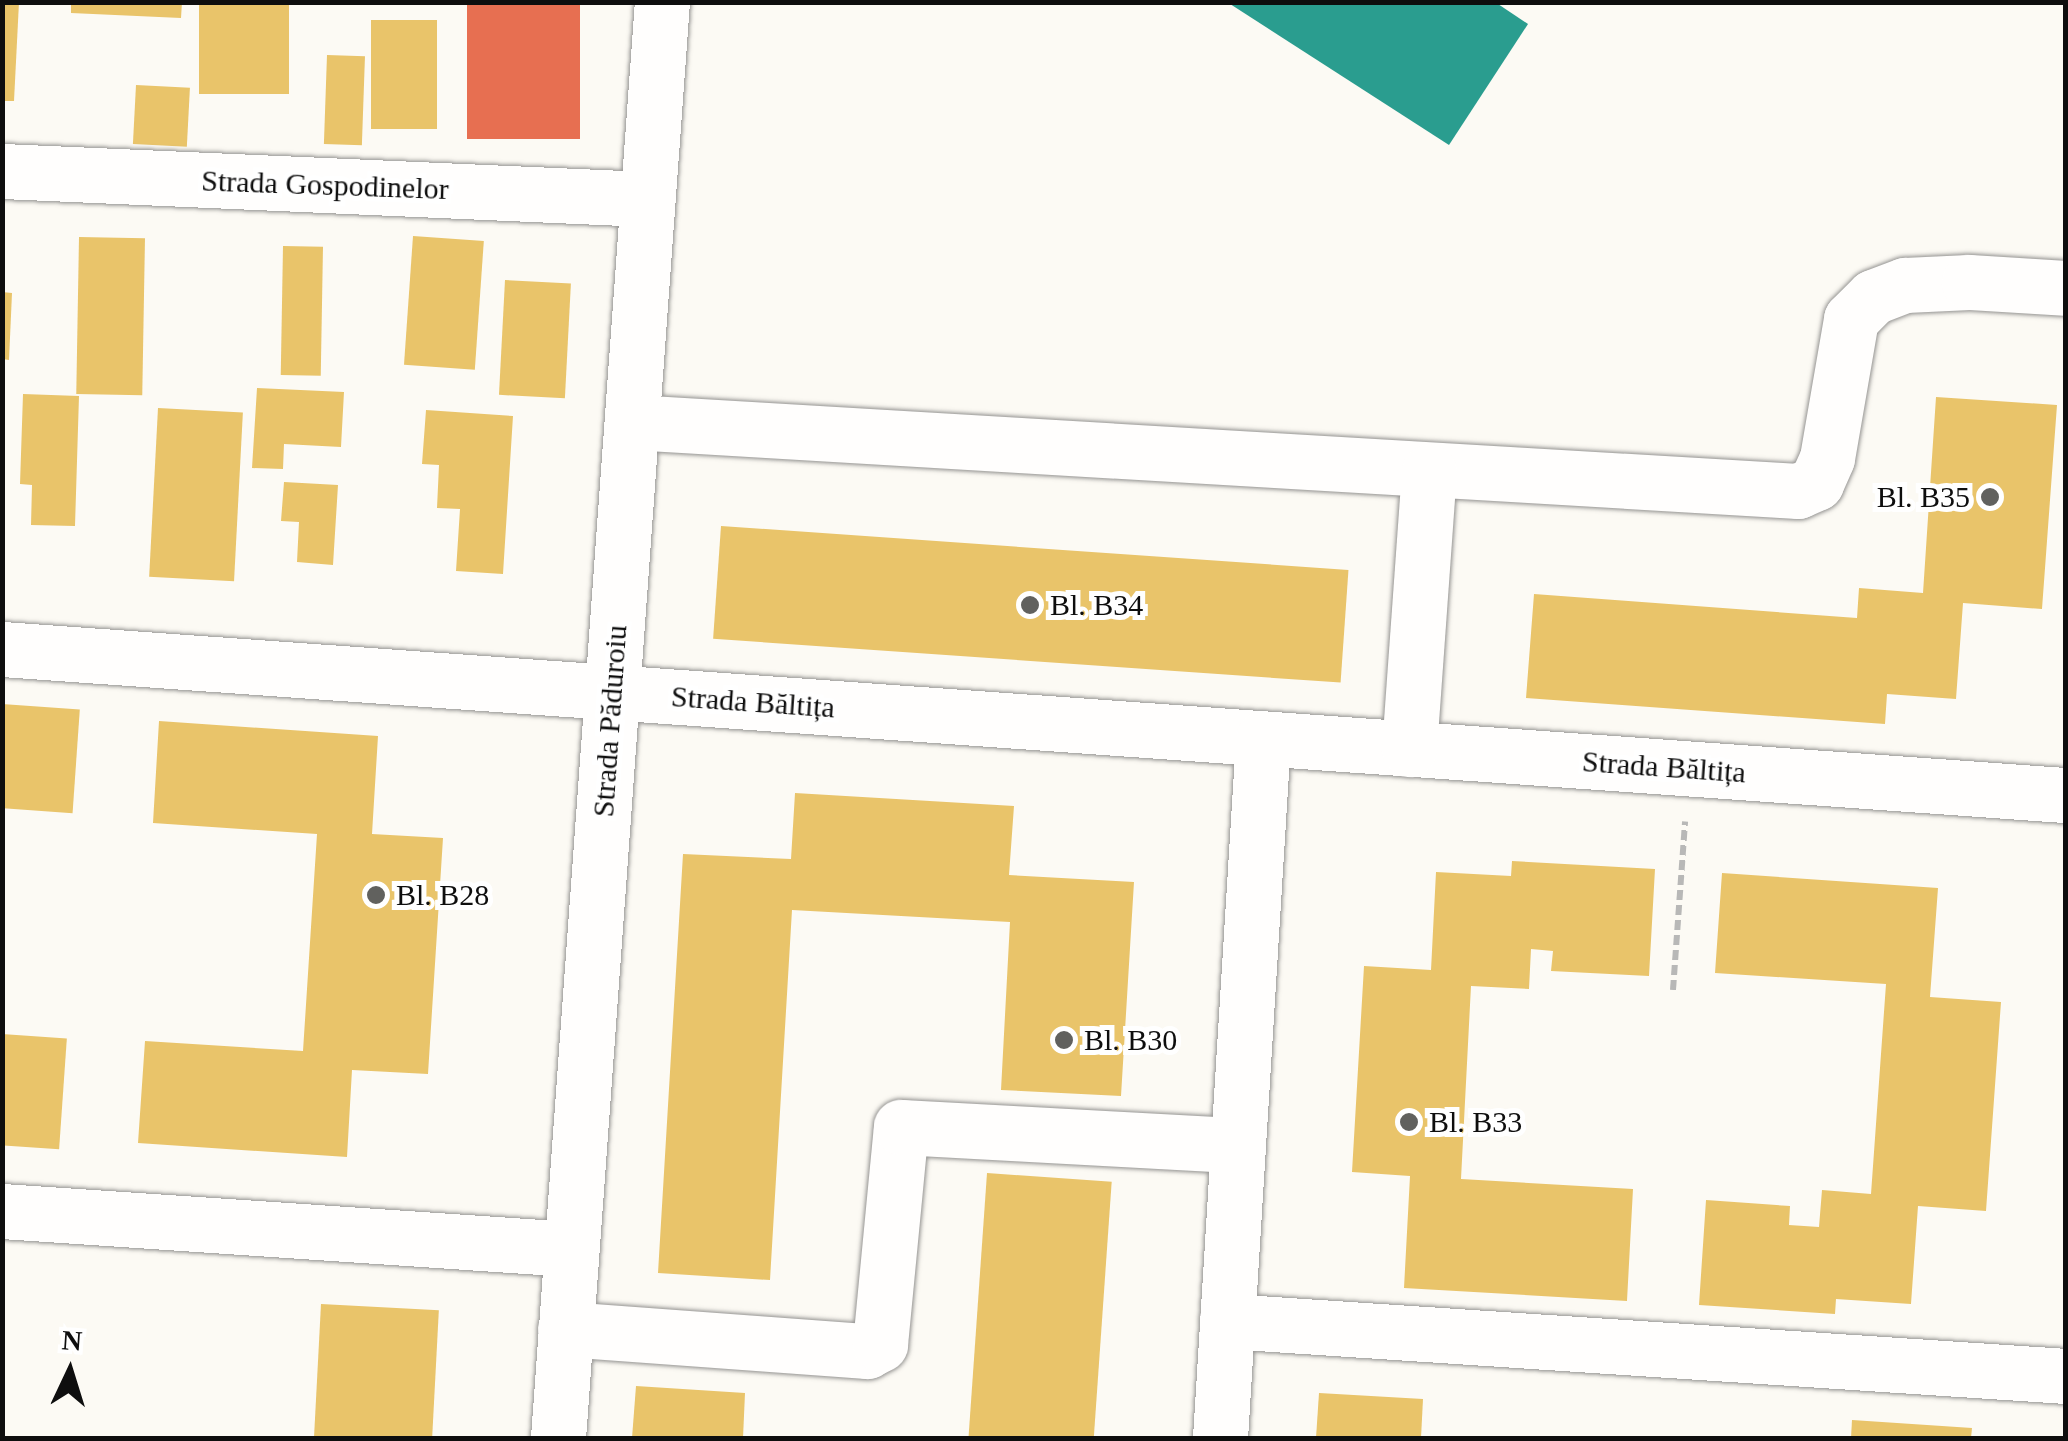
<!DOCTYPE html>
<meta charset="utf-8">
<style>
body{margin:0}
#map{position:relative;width:2068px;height:1441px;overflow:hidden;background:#fcfaf4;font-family:Georgia,serif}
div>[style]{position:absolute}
.homes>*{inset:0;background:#e9c46a;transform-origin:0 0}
.shops>*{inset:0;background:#e76f51;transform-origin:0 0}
.schools>*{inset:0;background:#2a9d8f}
.path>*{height:6px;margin-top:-3px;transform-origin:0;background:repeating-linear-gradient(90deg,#b8b8b7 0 10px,transparent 0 15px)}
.roads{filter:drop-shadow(0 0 2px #959492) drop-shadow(0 0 2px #959492)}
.minor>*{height:55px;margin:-27.5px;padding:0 27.5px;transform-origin:27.5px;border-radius:27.5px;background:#fffefd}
.dots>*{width:28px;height:28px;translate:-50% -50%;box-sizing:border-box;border:5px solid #fff;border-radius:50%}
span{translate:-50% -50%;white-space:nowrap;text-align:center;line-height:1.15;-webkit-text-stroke:10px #fff;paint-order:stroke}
.street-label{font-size:30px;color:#0e0e0e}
.poi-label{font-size:30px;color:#0e0e0e}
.right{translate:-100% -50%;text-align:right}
.left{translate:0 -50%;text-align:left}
.frame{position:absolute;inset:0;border:5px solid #0e0e0e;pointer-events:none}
.north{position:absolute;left:20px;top:1321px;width:100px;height:100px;-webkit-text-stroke:8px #fff;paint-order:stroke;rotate:4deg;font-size:28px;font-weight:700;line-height:40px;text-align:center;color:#0e0e0e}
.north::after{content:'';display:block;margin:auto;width:35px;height:45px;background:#0e0e0e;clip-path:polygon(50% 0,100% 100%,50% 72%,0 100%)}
</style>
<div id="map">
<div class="homes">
<i style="clip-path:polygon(2px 2px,19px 2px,14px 101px,2px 101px)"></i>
<i style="clip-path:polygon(71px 2px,182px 2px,181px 18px,71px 13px)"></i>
<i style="left:199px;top:2px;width:90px;height:92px"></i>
<i style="left:371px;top:20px;width:66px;height:109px"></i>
<i style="left:327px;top:55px;width:38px;height:89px;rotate:2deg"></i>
<i style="left:136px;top:85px;width:54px;height:59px;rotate:3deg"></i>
<i style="left:413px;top:236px;width:71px;height:129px;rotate:4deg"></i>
<i style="left:79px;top:237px;width:66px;height:157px;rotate:1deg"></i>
<i style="left:283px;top:246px;width:40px;height:129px;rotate:1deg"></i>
<i style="left:505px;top:280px;width:66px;height:115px;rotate:3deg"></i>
<i style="clip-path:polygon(2px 292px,12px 293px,9px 360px,2px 359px)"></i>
<i style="clip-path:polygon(257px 388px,344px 392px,341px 447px,284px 444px,283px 469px,252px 468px)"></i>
<i style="clip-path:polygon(23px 394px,79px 396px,75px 526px,31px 525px,32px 485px,20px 484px)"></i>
<i style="clip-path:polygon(1936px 397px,2057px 405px,2042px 609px,1963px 603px,1956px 699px,1887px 694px,1885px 724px,1526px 698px,1534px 594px,1857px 618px,1859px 588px,1923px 593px)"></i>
<i style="left:158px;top:408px;width:85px;height:169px;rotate:3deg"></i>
<i style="clip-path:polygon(426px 410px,513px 416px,503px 574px,456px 571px,460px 509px,437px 508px,439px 465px,422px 464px)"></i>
<i style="clip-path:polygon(284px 482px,338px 485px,333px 565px,297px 562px,299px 522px,281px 521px)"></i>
<i style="left:721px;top:526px;width:629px;height:113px;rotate:4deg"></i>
<i style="left:2px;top:704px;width:78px;height:104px;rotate:4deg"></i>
<i style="clip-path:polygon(159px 721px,378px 736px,372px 834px,443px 838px,428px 1074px,352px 1070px,347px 1157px,138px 1143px,145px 1041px,303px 1051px,317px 834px,153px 823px)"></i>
<i style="clip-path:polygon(795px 793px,1014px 806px,1009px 875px,1134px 882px,1121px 1096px,1001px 1090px,1010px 922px,792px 910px,770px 1280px,658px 1273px,683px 854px,791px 859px)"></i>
<i style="clip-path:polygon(1512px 861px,1655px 869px,1649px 976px,1551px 971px,1553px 951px,1531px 949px,1529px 989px,1471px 986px,1461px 1179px,1633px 1189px,1627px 1301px,1404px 1288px,1410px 1176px,1352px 1172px,1364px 966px,1431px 970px,1436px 872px,1511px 876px)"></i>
<i style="clip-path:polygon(1722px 873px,1938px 888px,1930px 997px,2001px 1002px,1986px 1211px,1918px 1206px,1911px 1304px,1836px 1299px,1835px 1314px,1699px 1305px,1706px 1200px,1790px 1206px,1789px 1225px,1819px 1227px,1822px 1190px,1871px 1194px,1886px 984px,1715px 973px)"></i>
<i style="left:2px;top:1034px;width:65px;height:111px;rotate:4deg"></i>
<i style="left:987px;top:1173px;width:125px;height:265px;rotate:4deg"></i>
<i style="left:321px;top:1304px;width:118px;height:134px;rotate:3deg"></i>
<i style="clip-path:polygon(636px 1386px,745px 1393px,743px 1438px,632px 1438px)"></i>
<i style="clip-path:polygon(1319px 1393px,1423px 1399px,1421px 1438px,1316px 1438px)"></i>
<i style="clip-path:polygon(1852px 1420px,1972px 1428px,1971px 1438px,1851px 1438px)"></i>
</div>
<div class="shops">
<i style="left:467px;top:2px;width:113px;height:137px"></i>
</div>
<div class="schools">
<i style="clip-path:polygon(1227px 2px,1495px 2px,1528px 24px,1449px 145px)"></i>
</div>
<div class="path">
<i style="left:1673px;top:990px;width:169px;rotate:-85.9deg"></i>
</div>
<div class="roads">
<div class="minor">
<i style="left:2px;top:171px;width:646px;rotate:2.49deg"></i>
<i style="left:632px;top:422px;width:1168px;rotate:3.39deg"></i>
<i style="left:1798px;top:491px;width:20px;rotate:-24deg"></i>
<i style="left:1816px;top:483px;width:27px;rotate:-66deg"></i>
<i style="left:1827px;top:458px;width:141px;rotate:-80.2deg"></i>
<i style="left:1851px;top:319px;width:31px;rotate:-45deg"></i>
<i style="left:1873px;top:297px;width:34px;rotate:-21deg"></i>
<i style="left:1905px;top:285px;width:64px;rotate:-2.7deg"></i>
<i style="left:1969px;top:282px;width:97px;rotate:3.5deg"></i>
<i style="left:2px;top:649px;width:2069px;rotate:4.05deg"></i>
<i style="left:1409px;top:749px;width:278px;rotate:-85.9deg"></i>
<i style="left:2px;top:1211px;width:570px;rotate:3.82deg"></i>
<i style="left:1227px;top:1321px;width:841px;rotate:3.75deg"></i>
<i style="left:565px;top:1329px;width:303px;rotate:4.2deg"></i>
<i style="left:867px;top:1351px;width:15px;rotate:-28deg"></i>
<i style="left:880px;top:1344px;width:218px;rotate:-84.5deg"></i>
<i style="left:901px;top:1127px;width:337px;rotate:3.1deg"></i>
<i style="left:558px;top:1438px;width:1440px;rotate:-85.86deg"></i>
<i style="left:1220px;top:1438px;width:701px;rotate:-86.48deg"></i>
</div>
</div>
<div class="dots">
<i style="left:1990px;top:497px;background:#61615e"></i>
<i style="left:1030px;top:605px;background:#61615e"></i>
<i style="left:376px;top:895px;background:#61615e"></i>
<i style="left:1064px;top:1040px;background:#61615e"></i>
<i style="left:1409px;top:1122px;background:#61615e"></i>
</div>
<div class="street-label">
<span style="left:325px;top:185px;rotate:2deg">Strada Gospodinelor</span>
<span style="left:753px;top:702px;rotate:4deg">Strada Băltița</span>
<span style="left:610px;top:721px;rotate:-86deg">Strada Păduroiu</span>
<span style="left:1664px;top:767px;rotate:4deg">Strada Băltița</span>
</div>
<div class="poi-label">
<span class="right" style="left:1970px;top:497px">Bl. B35</span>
<span class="left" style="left:1050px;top:605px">Bl. B34</span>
<span class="left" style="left:396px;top:895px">Bl. B28</span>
<span class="left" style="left:1084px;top:1040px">Bl. B30</span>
<span class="left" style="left:1429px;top:1122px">Bl. B33</span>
</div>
<div class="frame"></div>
<div class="north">N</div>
</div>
